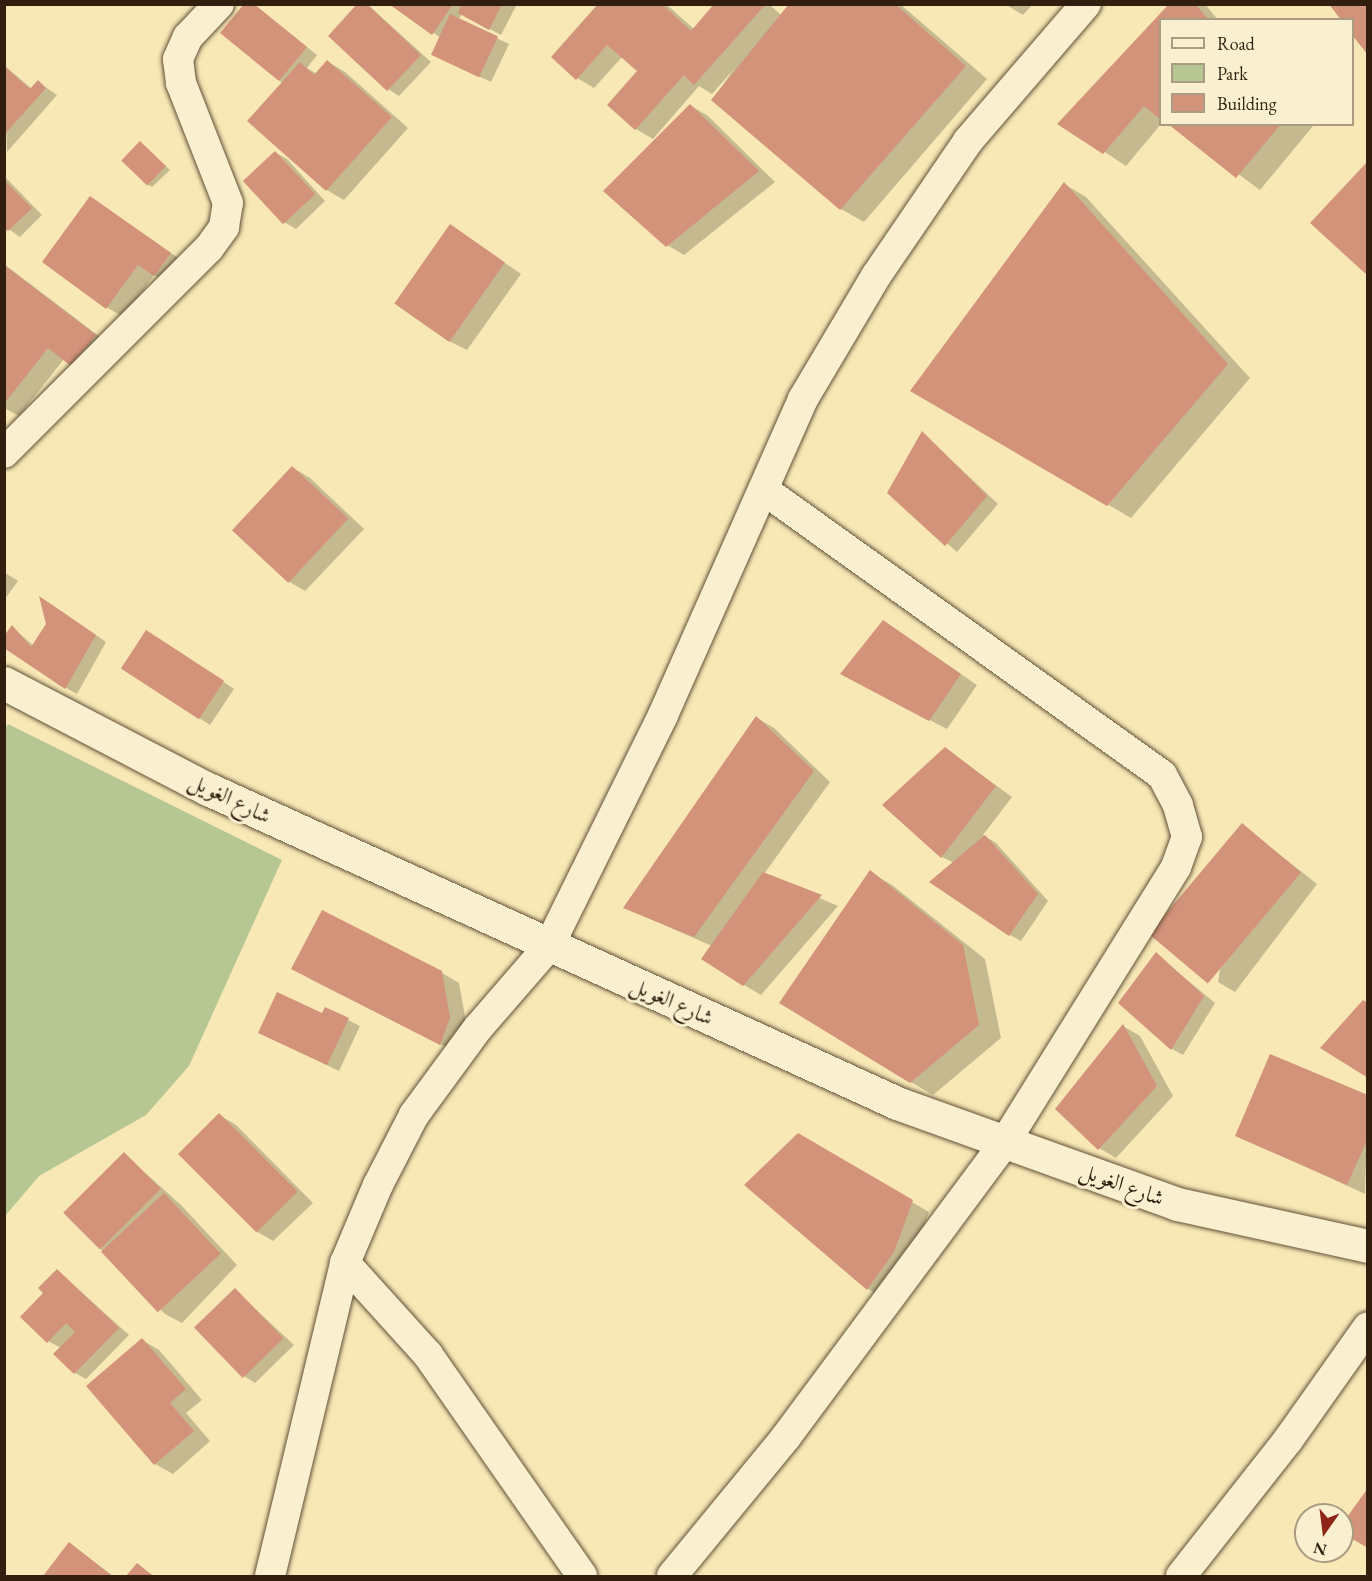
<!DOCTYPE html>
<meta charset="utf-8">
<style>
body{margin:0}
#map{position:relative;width:1372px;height:1581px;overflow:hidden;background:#f7e8b5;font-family:"EB Garamond",Amiri,serif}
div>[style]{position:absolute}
.green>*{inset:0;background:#b6c793}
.shadow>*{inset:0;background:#0003}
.building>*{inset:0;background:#d3927a;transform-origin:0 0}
.roads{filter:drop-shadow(0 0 2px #625038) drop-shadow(0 0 2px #625038)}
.minor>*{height:30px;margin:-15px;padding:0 15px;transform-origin:15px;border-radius:15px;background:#faf0cf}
.tertiary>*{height:33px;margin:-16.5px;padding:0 16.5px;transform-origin:16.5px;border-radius:16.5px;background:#faf0cf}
span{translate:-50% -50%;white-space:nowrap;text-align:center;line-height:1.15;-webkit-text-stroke:6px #faf0cf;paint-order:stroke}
.street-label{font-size:22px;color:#311e0f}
.frame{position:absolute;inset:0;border:6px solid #311e0f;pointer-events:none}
.legend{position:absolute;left:1159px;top:18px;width:195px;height:108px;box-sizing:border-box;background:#faf0cf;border:2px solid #aa9c82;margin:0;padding:8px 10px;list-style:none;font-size:18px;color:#311e0f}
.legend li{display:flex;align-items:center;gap:12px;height:30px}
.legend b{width:30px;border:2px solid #aa9c82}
.north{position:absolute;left:1294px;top:1503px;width:60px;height:60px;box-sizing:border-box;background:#faf0cf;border:2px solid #aa9c82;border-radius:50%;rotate:194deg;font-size:16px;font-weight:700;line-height:24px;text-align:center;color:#311e0f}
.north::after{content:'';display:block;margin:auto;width:21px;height:27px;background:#8f2418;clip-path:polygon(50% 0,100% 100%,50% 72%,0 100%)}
</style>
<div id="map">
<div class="green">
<i style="clip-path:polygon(8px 724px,282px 860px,189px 1066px,146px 1115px,39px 1176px,5px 1216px,4px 730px)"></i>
</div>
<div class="shadow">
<i style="clip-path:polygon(253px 4px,317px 55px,307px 68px,317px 74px,328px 62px,345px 72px,408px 128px,344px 200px,327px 190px,280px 80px)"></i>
<i style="clip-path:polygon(367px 4px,431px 62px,399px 96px,388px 89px)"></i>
<i style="clip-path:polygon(392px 4px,517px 4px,501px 35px,462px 14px,458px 20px,509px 44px,491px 82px,433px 55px,441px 38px)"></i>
<i style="clip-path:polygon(600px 4px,666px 4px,694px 29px,716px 4px,769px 4px,782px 16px,791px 4px,900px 4px,987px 79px,864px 222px,841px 209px,713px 99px,734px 69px,712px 94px,699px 86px,653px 139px,636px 129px,639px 71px,623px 56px,594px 88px,577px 78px)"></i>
<i style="clip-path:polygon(1005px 4px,1033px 4px,1023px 15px)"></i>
<i style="clip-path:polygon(1171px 4px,1205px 4px,1218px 20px,1160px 20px,1161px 124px,1126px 166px,1060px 123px)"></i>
<i style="clip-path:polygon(4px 65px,32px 89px,38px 82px,57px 95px,7px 152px)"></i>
<i style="clip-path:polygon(691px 106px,708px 116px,775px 182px,684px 255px,667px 245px)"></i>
<i style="clip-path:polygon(1170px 124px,1311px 124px,1313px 126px,1260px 190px)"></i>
<i style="clip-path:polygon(140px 143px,170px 170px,152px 187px,147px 184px)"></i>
<i style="clip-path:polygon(276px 153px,287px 159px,325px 201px,296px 229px,284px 222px,245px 181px)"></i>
<i style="clip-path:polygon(4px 176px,42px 215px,20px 237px,4px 226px)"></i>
<i style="clip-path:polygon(1064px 184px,1086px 197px,1250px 378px,1131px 518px,912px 390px)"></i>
<i style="clip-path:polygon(91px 198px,187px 264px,172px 285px,154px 275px,124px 317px,106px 307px)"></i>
<i style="clip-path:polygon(451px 226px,521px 274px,467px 350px,449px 341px)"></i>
<i style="clip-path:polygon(4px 264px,112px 346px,89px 375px,64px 359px,19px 416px,4px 408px)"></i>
<i style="clip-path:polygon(923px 433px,998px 504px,957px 552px,889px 493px)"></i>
<i style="clip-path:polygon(293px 468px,310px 478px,364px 529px,305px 591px,288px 581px,234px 530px)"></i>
<i style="clip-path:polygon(4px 572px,18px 581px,4px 600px)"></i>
<i style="clip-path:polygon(51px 604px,106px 642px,77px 694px,66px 688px,12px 627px,34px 646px,48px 624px)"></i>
<i style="clip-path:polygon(884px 622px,977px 685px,947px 729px,859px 683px)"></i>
<i style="clip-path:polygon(158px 638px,234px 689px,210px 725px,123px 668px)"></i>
<i style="clip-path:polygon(757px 718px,774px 728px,830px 782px,764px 874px,838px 906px,761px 995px,744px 985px,712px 946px,625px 908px)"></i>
<i style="clip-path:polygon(946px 749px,1012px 797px,983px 835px,996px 843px,1048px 901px,1021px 941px,1010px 935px,954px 863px,942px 857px)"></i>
<i style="clip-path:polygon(1242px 825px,1317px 884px,1235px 992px,1218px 982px)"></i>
<i style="clip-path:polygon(870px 872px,892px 885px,985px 959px,1001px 1038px,933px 1095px,911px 1082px)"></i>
<i style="clip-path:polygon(1156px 954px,1215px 1003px,1183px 1055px,1172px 1049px)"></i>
<i style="clip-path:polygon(442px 973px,459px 983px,467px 1028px,458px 1053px,310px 979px)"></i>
<i style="clip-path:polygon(326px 1009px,360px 1026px,339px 1071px,260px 1033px,323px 1015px)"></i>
<i style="clip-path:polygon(1123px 1026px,1140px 1036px,1173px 1096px,1116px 1158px,1099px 1148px)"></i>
<i style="clip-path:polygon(1368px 1097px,1365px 1194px,1237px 1135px)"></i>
<i style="clip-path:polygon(219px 1115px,236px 1125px,313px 1203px,273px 1241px,256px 1231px)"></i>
<i style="clip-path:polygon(798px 1135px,929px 1212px,911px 1262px,885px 1299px,868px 1289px,747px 1185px)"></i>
<i style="clip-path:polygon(124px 1154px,181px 1205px,237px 1265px,182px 1323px,165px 1314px,65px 1213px)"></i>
<i style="clip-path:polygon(58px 1271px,129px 1335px,86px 1379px,75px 1373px,61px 1348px,48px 1341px)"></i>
<i style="clip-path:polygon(235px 1290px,294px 1345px,255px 1383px,244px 1376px)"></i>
<i style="clip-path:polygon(142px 1340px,159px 1350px,202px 1400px,186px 1413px,210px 1441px,173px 1474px,155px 1464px,88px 1386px)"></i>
<i style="clip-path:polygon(69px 1544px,80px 1551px,113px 1576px,44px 1576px)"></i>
<i style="clip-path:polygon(137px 1565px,148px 1572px,154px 1576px,128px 1576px)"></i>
</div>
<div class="building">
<i style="clip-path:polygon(244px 4px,254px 4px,307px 47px,279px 81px,220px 33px)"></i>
<i style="clip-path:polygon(357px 4px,367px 4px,421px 55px,387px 91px,328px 36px)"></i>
<i style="clip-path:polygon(389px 4px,453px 4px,432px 35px)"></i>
<i style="clip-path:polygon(462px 4px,502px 4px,489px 30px,458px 13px)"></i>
<i style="clip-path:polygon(598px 4px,662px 4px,691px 31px,714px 4px,766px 4px,694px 85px,684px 75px,635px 130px,607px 105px,637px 71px,607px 45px,576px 80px,551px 57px)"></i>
<i style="clip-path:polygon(789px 4px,895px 4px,966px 66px,840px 210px,711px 100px)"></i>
<i style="clip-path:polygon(1169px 4px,1195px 4px,1209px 20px,1160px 20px,1160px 119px,1144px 106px,1103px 154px,1057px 124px)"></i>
<i style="clip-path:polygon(1329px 4px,1368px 4px,1368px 55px,1352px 35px,1352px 20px,1341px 20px)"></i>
<i style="left:450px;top:14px;width:53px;height:45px;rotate:25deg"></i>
<i style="clip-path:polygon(327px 60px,392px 117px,326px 191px,247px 121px,300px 62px,314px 75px)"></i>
<i style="clip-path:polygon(4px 66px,30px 89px,38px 80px,46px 88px,4px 135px)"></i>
<i style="clip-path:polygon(690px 104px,759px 171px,666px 247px,603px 191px)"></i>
<i style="clip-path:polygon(1168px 124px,1281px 124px,1236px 178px)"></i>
<i style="left:140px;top:141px;width:36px;height:27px;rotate:44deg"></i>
<i style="left:275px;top:151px;width:59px;height:44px;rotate:47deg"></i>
<i style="clip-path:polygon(1368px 161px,1368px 276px,1310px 223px)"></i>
<i style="clip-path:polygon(4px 180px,32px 208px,8px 231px,4px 228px)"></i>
<i style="clip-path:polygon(1064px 182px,1228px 364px,1107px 506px,910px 391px)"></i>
<i style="clip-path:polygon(90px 196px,171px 253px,154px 276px,138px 265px,106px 309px,42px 262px)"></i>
<i style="left:450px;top:224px;width:67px;height:97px;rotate:35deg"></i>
<i style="clip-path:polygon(4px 265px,96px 335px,71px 366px,48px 348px,4px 404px)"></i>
<i style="clip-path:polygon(922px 431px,987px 496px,945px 546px,887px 493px)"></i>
<i style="left:292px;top:466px;width:77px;height:88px;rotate:43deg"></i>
<i style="clip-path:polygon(39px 596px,96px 635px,65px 689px,4px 648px,4px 636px,12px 625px,31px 647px,46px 624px)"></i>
<i style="clip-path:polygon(883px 620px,961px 674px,929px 721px,840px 674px)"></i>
<i style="left:146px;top:630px;width:93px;height:46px;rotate:33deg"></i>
<i style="clip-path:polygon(756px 716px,814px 771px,694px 937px,623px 908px)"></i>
<i style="clip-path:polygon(945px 747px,996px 786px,941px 858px,882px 805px)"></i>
<i style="left:1242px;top:823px;width:77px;height:145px;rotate:40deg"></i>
<i style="clip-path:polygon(985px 835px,1038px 894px,1009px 936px,929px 882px)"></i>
<i style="clip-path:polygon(870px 870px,963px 945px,979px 1025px,910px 1083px,779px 1003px)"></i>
<i style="clip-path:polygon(763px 872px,822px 895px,743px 986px,701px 959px)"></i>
<i style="clip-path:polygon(322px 910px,442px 971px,450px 1018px,440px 1045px,291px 969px)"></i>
<i style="clip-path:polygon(1156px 952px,1204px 996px,1171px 1050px,1118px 1003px)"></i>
<i style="clip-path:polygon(277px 992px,322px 1013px,325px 1007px,349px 1018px,327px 1065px,258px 1033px)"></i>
<i style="clip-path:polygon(1363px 1000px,1368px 1003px,1368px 1078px,1320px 1048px)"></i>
<i style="clip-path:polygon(1123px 1024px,1157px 1086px,1098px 1150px,1055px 1109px)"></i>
<i style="clip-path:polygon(1270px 1054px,1368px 1095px,1368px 1138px,1347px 1185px,1235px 1136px)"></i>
<i style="left:219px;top:1113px;width:111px;height:58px;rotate:45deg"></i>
<i style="clip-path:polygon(798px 1133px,913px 1200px,894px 1252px,867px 1290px,744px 1185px)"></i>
<i style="left:124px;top:1152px;width:52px;height:86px;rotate:45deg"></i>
<i style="left:164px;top:1193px;width:83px;height:86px;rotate:47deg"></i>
<i style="clip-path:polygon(57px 1269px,119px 1328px,74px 1374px,53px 1354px,75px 1332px,66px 1323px,47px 1343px,20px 1317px,43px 1293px,38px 1288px)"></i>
<i style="left:235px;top:1288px;width:70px;height:57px;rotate:46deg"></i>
<i style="clip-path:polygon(142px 1338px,186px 1389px,170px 1403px,194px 1431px,154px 1465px,86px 1386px)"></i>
<i style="clip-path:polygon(1368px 1488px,1368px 1548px,1342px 1533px,1342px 1524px)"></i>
<i style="clip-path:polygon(69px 1542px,112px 1576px,43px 1576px)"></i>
<i style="clip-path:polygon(137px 1563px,153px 1576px,126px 1576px)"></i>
</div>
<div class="roads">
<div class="minor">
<i style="left:4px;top:453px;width:290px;rotate:-45deg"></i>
<i style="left:209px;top:248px;width:26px;rotate:-54deg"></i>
<i style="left:224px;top:227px;width:24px;rotate:-81deg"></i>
<i style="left:228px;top:203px;width:129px;rotate:-111.4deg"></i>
<i style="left:181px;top:83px;width:24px;rotate:-97deg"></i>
<i style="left:178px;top:59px;width:24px;rotate:-66deg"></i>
<i style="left:188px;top:37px;width:45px;rotate:-46.8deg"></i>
<i style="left:345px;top:1263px;width:124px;rotate:47.9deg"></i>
<i style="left:428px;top:1355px;width:269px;rotate:55.1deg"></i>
<i style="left:270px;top:1576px;width:322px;rotate:-76.5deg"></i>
<i style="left:345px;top:1263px;width:85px;rotate:-67.1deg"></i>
<i style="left:378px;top:1185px;width:79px;rotate:-62.8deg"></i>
<i style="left:414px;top:1115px;width:108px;rotate:-53.7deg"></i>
<i style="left:478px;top:1028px;width:108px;rotate:-49.1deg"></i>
<i style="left:549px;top:946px;width:258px;rotate:-63.7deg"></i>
<i style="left:663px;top:715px;width:346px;rotate:-66.1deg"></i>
<i style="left:803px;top:399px;width:143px;rotate:-59.3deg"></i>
<i style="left:876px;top:276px;width:163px;rotate:-55.7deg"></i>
<i style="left:968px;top:141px;width:181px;rotate:-49.3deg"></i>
<i style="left:672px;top:1576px;width:180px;rotate:-50.6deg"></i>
<i style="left:786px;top:1437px;width:367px;rotate:-53.4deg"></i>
<i style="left:1005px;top:1142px;width:324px;rotate:-58.1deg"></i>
<i style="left:1176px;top:867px;width:32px;rotate:-70deg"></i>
<i style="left:1187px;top:837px;width:33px;rotate:-106deg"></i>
<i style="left:1178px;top:805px;width:34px;rotate:-118deg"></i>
<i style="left:1162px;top:775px;width:490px;rotate:-144.4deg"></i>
<i style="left:1181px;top:1576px;width:173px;rotate:-51.8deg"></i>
<i style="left:1288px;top:1440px;width:138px;rotate:-54.7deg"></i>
</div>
<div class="tertiary">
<i style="left:4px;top:683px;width:230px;rotate:27.5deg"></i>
<i style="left:208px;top:789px;width:757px;rotate:24.5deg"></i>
<i style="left:897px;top:1103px;width:298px;rotate:19.8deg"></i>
<i style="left:1177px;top:1204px;width:196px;rotate:12.4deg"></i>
</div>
</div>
<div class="street-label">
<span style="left:230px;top:798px;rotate:26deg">شارع الغويل</span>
<span style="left:672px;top:1001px;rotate:24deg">شارع الغويل</span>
<span style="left:1122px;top:1184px;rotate:20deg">شارع الغويل</span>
</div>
<div class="frame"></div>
<ul class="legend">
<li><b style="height:8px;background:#faf0cf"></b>Road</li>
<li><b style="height:16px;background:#b6c793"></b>Park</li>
<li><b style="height:16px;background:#d3927a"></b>Building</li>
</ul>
<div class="north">N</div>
</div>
